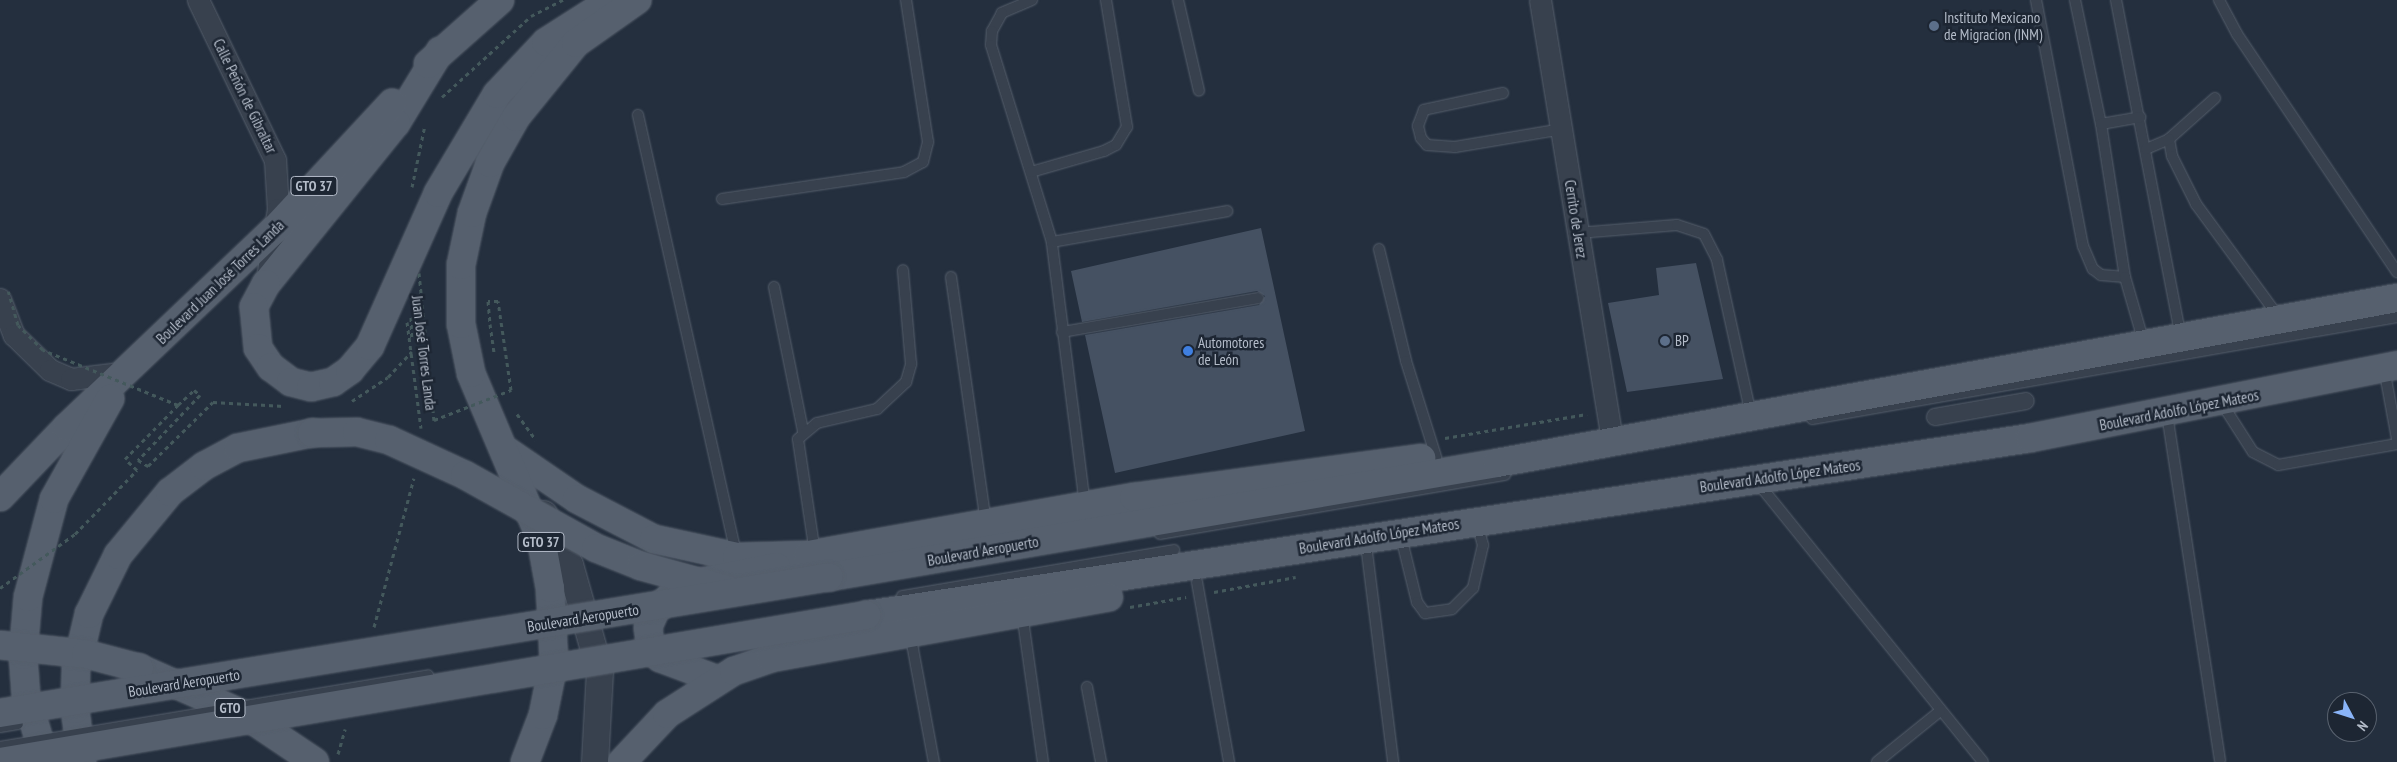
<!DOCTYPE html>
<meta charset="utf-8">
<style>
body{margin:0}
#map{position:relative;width:2397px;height:762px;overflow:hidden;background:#242f3e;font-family:"PT Sans Narrow",sans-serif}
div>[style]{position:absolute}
.building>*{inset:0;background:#455162}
.path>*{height:3px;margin-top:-1.5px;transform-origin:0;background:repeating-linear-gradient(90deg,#44595c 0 4px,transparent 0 8px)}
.roads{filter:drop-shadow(0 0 1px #565f6c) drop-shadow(0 0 1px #565f6c)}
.service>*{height:10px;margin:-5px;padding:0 5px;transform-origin:5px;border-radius:5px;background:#38414e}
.pedestrian>*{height:16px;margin:-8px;padding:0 8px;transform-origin:8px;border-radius:8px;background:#38414e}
.minor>*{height:21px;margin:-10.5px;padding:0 10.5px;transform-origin:10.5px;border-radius:10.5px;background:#38414e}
.tertiary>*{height:26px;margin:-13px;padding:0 13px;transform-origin:13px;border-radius:13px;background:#38414e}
.primary>*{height:28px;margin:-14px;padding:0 14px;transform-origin:14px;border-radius:14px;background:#56606e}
.path-bridge>*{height:3px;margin-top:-1.5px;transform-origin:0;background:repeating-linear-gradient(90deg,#44595c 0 4px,transparent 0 8px)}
.bridges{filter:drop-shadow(0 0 1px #565f6c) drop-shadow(0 0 1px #565f6c)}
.service-bridge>*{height:10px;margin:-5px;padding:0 5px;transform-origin:5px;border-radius:5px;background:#38414e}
.primary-bridge>*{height:28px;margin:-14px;padding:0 14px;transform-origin:14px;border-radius:14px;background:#56606e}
.dots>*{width:14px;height:14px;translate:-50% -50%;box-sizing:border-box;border:2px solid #1d2633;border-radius:50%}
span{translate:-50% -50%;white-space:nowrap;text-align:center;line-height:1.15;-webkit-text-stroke:5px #1d2633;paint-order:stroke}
.shield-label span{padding:1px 4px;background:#1d2633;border:1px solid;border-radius:4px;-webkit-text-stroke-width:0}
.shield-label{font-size:14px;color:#b4bcc9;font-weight:700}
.poi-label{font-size:15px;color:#b4bcc9}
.left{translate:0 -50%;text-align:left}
.street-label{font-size:15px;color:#b4bcc9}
.north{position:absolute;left:2327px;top:692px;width:50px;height:50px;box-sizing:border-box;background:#1d2633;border:1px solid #59626f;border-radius:50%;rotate:130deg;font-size:14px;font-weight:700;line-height:20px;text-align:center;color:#b4bcc9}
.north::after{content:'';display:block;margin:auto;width:18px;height:22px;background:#8ab4f8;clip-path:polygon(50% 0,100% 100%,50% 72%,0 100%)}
</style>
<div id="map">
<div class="building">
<i style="clip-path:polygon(1261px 228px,1305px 431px,1115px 473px,1085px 335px,1259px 305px,1265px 296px,1257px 291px,1082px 322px,1071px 271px)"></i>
<i style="clip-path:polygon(1696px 263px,1723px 379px,1627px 392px,1608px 303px,1659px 295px,1656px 268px)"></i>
</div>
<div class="path">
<i style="left:442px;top:97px;width:120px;rotate:-42.3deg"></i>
<i style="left:531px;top:16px;width:36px;rotate:-27deg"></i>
<i style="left:412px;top:187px;width:63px;rotate:-78.2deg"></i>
<i style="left:411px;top:317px;width:23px;rotate:88deg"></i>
<i style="left:407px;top:322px;width:107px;rotate:82.5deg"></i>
<i style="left:490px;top:324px;width:29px;rotate:82deg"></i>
<i style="left:352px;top:401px;width:43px;rotate:-33.7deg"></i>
<i style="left:388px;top:377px;width:35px;rotate:-47deg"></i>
<i style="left:178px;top:405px;width:22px;rotate:-43deg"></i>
<i style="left:194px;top:390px;width:8px;rotate:40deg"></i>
<i style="left:200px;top:395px;width:90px;rotate:133.6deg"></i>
<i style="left:138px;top:460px;width:12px;rotate:31deg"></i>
<i style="left:148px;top:466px;width:91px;rotate:-44.6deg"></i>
<i style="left:213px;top:402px;width:71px;rotate:3.2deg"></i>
<i style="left:517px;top:414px;width:32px;rotate:54deg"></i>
<i style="left:1445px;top:438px;width:144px;rotate:-9.6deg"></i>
<i style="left:1214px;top:592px;width:83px;rotate:-10.4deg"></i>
<i style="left:1130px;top:607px;width:57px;rotate:-10.1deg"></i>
<i style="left:374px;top:627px;width:154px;rotate:-75deg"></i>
<i style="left:338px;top:754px;width:26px;rotate:-74deg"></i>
</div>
<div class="roads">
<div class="service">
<i style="left:1032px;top:0;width:33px;rotate:157deg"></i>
<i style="left:1002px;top:13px;width:21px;rotate:119deg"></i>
<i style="left:992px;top:31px;width:14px;rotate:94deg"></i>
<i style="left:991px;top:45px;width:206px;rotate:72.8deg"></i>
<i style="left:1178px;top:0;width:93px;rotate:77deg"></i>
<i style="left:2036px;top:0;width:250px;rotate:79.2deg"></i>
<i style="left:2083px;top:246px;width:25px;rotate:67deg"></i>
<i style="left:2093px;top:269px;width:10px;rotate:37deg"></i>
<i style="left:2101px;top:275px;width:24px;rotate:5deg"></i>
<i style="left:2075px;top:0;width:127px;rotate:78.2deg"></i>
<i style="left:2101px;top:124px;width:155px;rotate:81.1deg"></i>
<i style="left:2125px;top:277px;width:69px;rotate:73.9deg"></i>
<i style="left:2116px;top:0;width:342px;rotate:79.1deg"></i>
<i style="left:2219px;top:0;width:38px;rotate:62deg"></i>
<i style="left:2237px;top:34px;width:287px;rotate:56.1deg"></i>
<i style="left:1503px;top:93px;width:81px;rotate:167.9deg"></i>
<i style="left:1424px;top:110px;width:17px;rotate:111deg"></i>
<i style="left:1418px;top:126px;width:12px;rotate:76deg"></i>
<i style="left:1421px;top:138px;width:9px;rotate:49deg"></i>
<i style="left:1427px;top:145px;width:28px;rotate:4deg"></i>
<i style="left:1455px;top:147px;width:109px;rotate:-9.5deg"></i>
<i style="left:2215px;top:98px;width:62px;rotate:138.3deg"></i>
<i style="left:2169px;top:139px;width:17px;rotate:80deg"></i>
<i style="left:2172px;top:156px;width:54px;rotate:63.4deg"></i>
<i style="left:2196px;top:204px;width:139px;rotate:53.8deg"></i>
<i style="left:638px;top:115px;width:449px;rotate:77.4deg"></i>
<i style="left:2101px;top:124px;width:40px;rotate:-10deg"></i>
<i style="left:2146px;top:149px;width:25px;rotate:-23deg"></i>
<i style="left:1031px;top:172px;width:76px;rotate:-16deg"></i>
<i style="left:1104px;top:151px;width:13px;rotate:-27deg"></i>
<i style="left:1116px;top:145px;width:21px;rotate:-59deg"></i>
<i style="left:1127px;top:127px;width:129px;rotate:-99.4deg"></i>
<i style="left:722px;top:199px;width:184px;rotate:-8.4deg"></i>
<i style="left:904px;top:172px;width:21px;rotate:-28deg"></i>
<i style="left:923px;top:162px;width:21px;rotate:-76deg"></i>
<i style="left:928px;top:142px;width:144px;rotate:-98.8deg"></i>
<i style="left:1578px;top:233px;width:99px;rotate:-4.6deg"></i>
<i style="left:1677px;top:225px;width:28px;rotate:18deg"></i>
<i style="left:1704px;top:234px;width:29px;rotate:63deg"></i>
<i style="left:1717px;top:260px;width:158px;rotate:77.6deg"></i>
<i style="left:1379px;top:249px;width:115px;rotate:76.4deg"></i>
<i style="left:1406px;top:361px;width:101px;rotate:72.6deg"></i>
<i style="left:951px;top:277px;width:247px;rotate:81.9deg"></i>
<i style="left:774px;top:287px;width:147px;rotate:78.6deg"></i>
<i style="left:1062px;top:332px;width:199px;rotate:-9.8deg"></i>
<i style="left:2384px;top:368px;width:72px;rotate:79.6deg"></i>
<i style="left:2221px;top:402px;width:59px;rotate:57.4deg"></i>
<i style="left:2253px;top:452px;width:28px;rotate:27deg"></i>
<i style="left:2278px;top:465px;width:121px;rotate:-10deg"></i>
<i style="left:2167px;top:414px;width:350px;rotate:81.3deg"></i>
<i style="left:1812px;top:419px;width:594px;rotate:-9.89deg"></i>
<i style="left:1758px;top:483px;width:358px;rotate:51.1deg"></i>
<i style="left:1085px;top:505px;width:265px;rotate:-97.2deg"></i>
<i style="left:1052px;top:242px;width:178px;rotate:-10deg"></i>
<i style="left:1160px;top:534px;width:350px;rotate:-9.7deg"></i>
<i style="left:1403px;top:545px;width:59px;rotate:76.2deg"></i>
<i style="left:1417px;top:602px;width:14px;rotate:54deg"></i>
<i style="left:1425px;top:613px;width:27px;rotate:-8deg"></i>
<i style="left:1452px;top:609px;width:30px;rotate:-45deg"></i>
<i style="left:1473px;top:588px;width:44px;rotate:-76.9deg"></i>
<i style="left:1483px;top:545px;width:18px;rotate:-106deg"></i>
<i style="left:1367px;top:552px;width:212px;rotate:82.9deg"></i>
<i style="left:815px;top:553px;width:115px;rotate:-98.5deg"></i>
<i style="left:798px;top:439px;width:25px;rotate:-40deg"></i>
<i style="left:817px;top:423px;width:62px;rotate:-13.1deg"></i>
<i style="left:877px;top:409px;width:40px;rotate:-43deg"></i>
<i style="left:906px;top:382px;width:19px;rotate:-74deg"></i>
<i style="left:911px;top:364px;width:94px;rotate:-94.9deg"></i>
<i style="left:1197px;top:582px;width:183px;rotate:79.9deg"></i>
<i style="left:902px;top:596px;width:276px;rotate:-9.6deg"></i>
<i style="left:1022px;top:613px;width:150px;rotate:82deg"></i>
<i style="left:910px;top:633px;width:131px;rotate:79.5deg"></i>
<i style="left:1087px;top:687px;width:76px;rotate:79.4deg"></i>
<i style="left:1877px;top:762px;width:81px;rotate:-39deg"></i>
</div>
<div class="pedestrian">
<i style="left:1935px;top:417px;width:92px;rotate:-10deg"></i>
</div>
<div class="minor">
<i style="left:198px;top:0;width:178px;rotate:64.3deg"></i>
<i style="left:275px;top:160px;width:49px;rotate:86.5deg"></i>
<i style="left:278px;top:209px;width:76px;rotate:99.1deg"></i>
<i style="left:1540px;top:0;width:445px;rotate:80.7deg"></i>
<i style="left:0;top:299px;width:39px;rotate:69deg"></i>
<i style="left:14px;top:335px;width:50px;rotate:44.2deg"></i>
<i style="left:50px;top:370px;width:23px;rotate:23deg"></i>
<i style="left:71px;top:379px;width:56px;rotate:-7.1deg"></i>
</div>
<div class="tertiary">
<i style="left:544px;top:514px;width:57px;rotate:63deg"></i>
<i style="left:570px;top:565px;width:110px;rotate:74.2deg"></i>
<i style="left:600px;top:671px;width:91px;rotate:93.1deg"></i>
</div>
<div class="primary">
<i style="left:440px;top:51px;width:84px;rotate:121.4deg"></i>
<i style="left:396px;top:123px;width:207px;rotate:128.9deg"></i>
<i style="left:266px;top:284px;width:26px;rotate:118deg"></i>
<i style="left:254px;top:307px;width:41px;rotate:84.4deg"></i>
<i style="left:258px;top:348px;width:23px;rotate:56deg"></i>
<i style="left:271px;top:367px;width:25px;rotate:37deg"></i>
<i style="left:291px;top:382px;width:21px;rotate:14deg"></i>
<i style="left:311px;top:387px;width:23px;rotate:-13deg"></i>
<i style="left:333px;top:382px;width:21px;rotate:-35deg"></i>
<i style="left:350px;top:370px;width:31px;rotate:-50deg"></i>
<i style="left:370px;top:346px;width:167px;rotate:-66deg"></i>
<i style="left:438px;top:193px;width:115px;rotate:-59.2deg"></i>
<i style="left:497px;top:94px;width:71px;rotate:-46.7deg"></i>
<i style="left:546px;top:42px;width:78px;rotate:-32.5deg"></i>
<i style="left:428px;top:64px;width:96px;rotate:-41.6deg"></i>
<i style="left:504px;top:449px;width:88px;rotate:34.4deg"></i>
<i style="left:577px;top:499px;width:87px;rotate:27.5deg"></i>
<i style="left:654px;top:539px;width:85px;rotate:12.2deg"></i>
<i style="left:737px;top:557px;width:71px;rotate:-1.6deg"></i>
<i style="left:808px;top:555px;width:331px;rotate:-10.1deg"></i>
<i style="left:1134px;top:497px;width:290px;rotate:-7.7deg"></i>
<i style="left:0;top:497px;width:97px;rotate:-46.3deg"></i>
<i style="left:67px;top:427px;width:287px;rotate:-43.6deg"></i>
<i style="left:275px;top:229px;width:172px;rotate:-47.1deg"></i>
<i style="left:829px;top:577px;width:678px;rotate:-9.68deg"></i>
<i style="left:1497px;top:463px;width:915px;rotate:-10.39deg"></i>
<i style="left:867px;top:615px;width:1176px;rotate:-8.65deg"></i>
<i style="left:2030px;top:438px;width:374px;rotate:-11.2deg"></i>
<i style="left:139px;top:668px;width:116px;rotate:23.9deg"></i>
<i style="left:245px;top:715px;width:84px;rotate:33.9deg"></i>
<i style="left:716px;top:679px;width:60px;rotate:-159.4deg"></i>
<i style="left:660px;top:658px;width:16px;rotate:-128deg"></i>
<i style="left:650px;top:645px;width:18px;rotate:-96deg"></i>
<i style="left:648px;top:627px;width:17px;rotate:-66deg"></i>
<i style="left:655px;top:611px;width:29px;rotate:-44deg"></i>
<i style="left:676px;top:591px;width:17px;rotate:-24deg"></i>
<i style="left:692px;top:584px;width:86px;rotate:-11.4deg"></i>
<i style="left:46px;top:762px;width:69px;rotate:-106.9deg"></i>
<i style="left:26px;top:696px;width:41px;rotate:-94.2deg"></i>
<i style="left:23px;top:655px;width:58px;rotate:-85.1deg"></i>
<i style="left:28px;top:597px;width:101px;rotate:-75.1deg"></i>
<i style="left:54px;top:499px;width:115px;rotate:-60.8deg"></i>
<i style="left:82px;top:762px;width:53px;rotate:-97.5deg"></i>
<i style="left:75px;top:709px;width:40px;rotate:-88.6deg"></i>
<i style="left:76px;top:669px;width:57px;rotate:-76.7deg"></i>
<i style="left:89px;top:614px;width:66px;rotate:-63.8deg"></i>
<i style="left:118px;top:555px;width:82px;rotate:-50.5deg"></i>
<i style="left:170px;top:492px;width:43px;rotate:-37.4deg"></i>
<i style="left:204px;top:466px;width:38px;rotate:-28deg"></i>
<i style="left:238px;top:448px;width:76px;rotate:-11.5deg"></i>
<i style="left:525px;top:762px;width:50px;rotate:-69deg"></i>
<i style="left:543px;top:715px;width:55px;rotate:-78.5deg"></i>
<i style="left:554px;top:661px;width:73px;rotate:-93.1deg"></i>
<i style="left:550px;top:588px;width:50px;rotate:-100.4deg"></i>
<i style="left:541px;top:539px;width:180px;rotate:-112.9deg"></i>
<i style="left:471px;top:373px;width:50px;rotate:-101.5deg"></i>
<i style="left:461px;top:324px;width:59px;rotate:-90deg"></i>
<i style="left:461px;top:265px;width:53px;rotate:-78.1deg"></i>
<i style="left:472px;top:213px;width:53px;rotate:-70.2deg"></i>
<i style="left:490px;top:163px;width:53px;rotate:-60.5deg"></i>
<i style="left:516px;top:117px;width:95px;rotate:-51deg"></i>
<i style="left:576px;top:43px;width:75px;rotate:-35.2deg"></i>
<i style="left:622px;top:762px;width:66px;rotate:-46.8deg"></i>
<i style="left:667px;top:714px;width:80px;rotate:-32.7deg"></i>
<i style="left:734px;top:671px;width:39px;rotate:-19deg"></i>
<i style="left:771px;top:658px;width:343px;rotate:-10.2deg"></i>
</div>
</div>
<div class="path-bridge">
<i style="left:419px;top:273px;width:148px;rotate:84.2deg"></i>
<i style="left:434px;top:420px;width:83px;rotate:-21.3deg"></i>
<i style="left:511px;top:390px;width:90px;rotate:-98.3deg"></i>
<i style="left:498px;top:301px;width:10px;rotate:180deg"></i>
<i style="left:488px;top:301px;width:23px;rotate:85deg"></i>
<i style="left:0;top:588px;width:92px;rotate:-35.8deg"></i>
<i style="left:75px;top:534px;width:89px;rotate:-45.9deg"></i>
<i style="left:137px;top:470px;width:16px;rotate:-137deg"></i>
<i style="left:125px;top:459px;width:76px;rotate:-45.5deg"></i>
<i style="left:178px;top:405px;width:146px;rotate:-157.8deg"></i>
<i style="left:43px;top:350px;width:35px;rotate:-135deg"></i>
<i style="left:18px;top:325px;width:35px;rotate:-106deg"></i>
</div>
<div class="bridges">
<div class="service-bridge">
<i style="left:0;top:727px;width:18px;rotate:-9deg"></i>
<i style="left:0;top:747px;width:434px;rotate:-9.5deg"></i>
</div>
<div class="primary-bridge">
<i style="left:312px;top:433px;width:45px;rotate:-1.3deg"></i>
<i style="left:357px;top:432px;width:33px;rotate:14deg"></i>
<i style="left:389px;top:440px;width:84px;rotate:24.7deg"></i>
<i style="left:465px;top:475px;width:150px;rotate:29.1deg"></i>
<i style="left:596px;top:548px;width:48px;rotate:21.8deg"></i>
<i style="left:641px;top:566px;width:93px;rotate:15.5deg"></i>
<i style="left:0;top:645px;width:86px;rotate:6deg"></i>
<i style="left:86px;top:654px;width:55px;rotate:14.8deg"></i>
<i style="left:0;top:713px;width:840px;rotate:-9.32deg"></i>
<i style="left:0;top:762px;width:879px;rotate:-9.62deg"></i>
</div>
</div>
<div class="dots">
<i style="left:1934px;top:26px;background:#5c6f8a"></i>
<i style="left:1665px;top:341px;background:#5c6f8a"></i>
<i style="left:1188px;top:351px;background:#3f7fe0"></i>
</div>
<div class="shield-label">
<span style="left:314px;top:186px">GTO 37</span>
<span style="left:541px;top:542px">GTO 37</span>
<span style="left:230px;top:708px">GTO</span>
</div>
<div class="poi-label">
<span class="left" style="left:1944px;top:26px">Instituto Mexicano<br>de Migracion (INM)</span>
<span class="left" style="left:1675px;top:341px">BP</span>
<span class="left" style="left:1198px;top:351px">Automotores<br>de León</span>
</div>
<div class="street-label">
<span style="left:245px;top:96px;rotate:64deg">Calle Peñón de Gibraltar</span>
<span style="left:1576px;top:219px;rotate:81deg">Cerrito de Jerez</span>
<span style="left:220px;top:282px;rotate:-44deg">Boulevard Juan José Torres Landa</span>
<span style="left:424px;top:353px;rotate:83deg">Juan José Torres Landa</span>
<span style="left:2179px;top:410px;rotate:-11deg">Boulevard Adolfo López Mateos</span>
<span style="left:1780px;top:476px;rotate:-8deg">Boulevard Adolfo López Mateos</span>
<span style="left:1379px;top:536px;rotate:-9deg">Boulevard Adolfo López Mateos</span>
<span style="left:983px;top:551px;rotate:-10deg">Boulevard Aeropuerto</span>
<span style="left:583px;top:618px;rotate:-9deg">Boulevard Aeropuerto</span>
<span style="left:184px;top:683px;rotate:-9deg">Boulevard Aeropuerto</span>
</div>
<div class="north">N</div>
</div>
